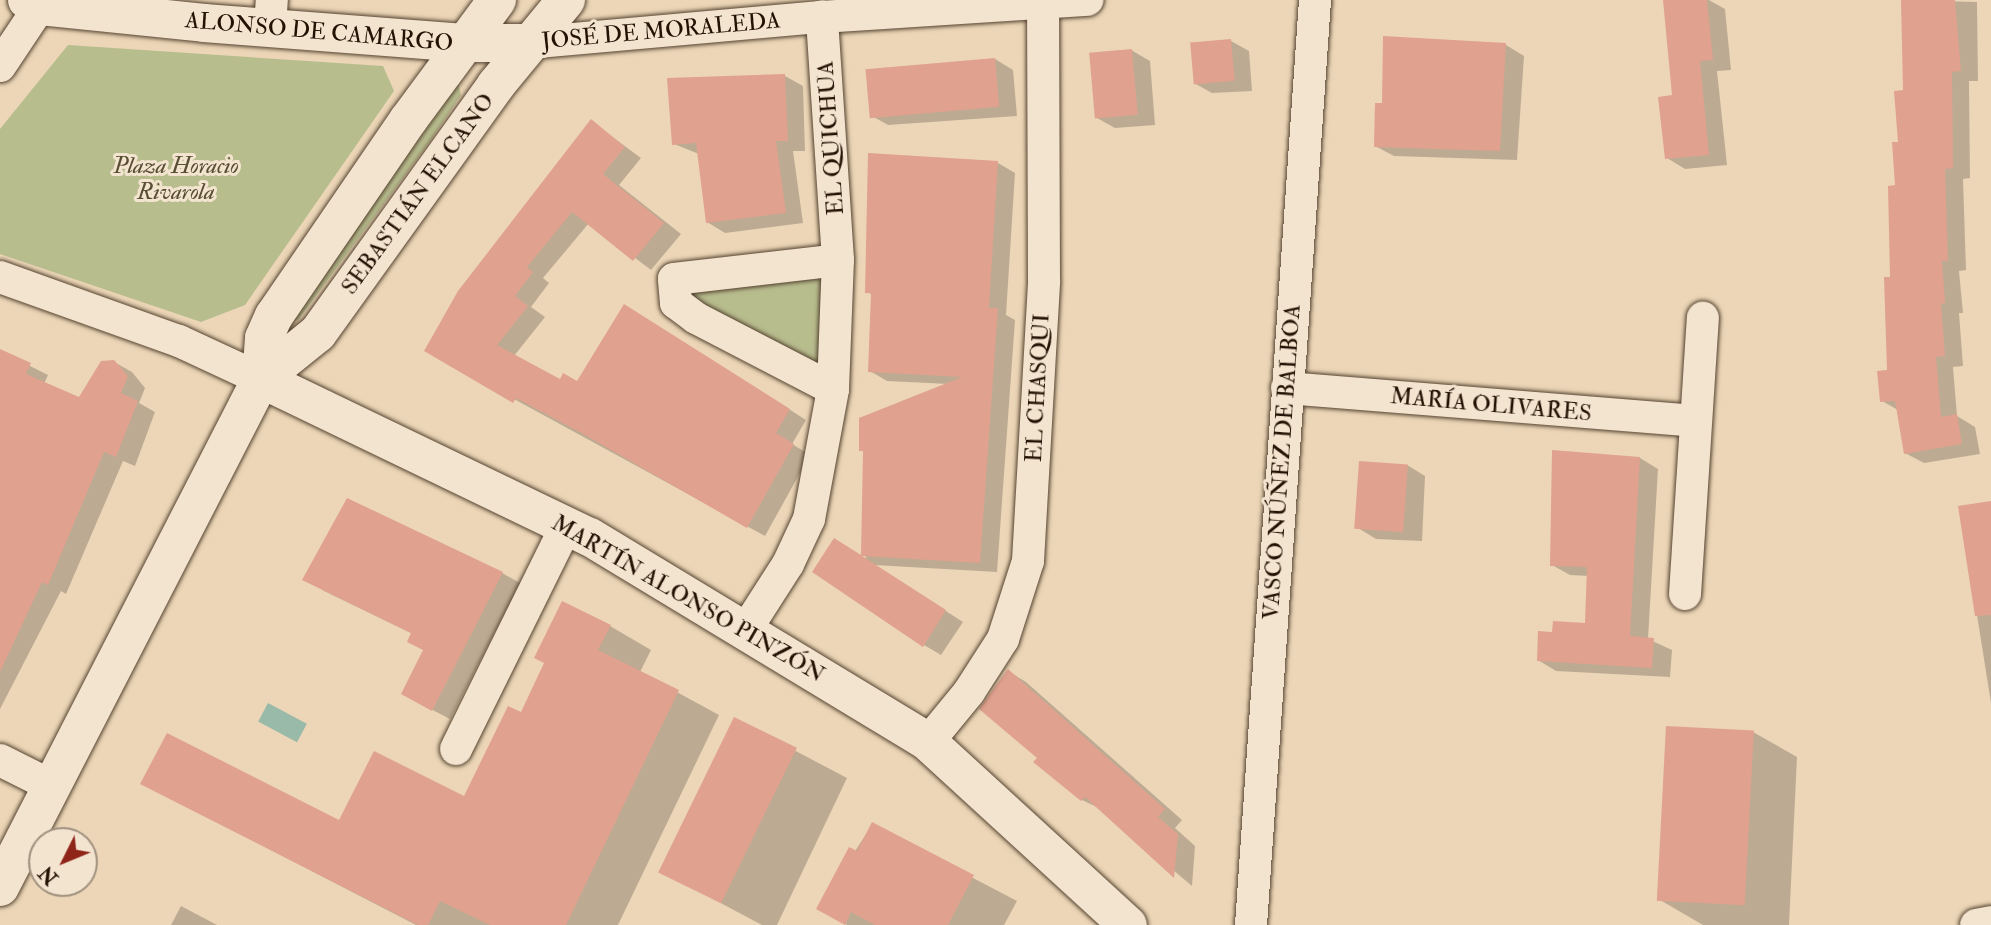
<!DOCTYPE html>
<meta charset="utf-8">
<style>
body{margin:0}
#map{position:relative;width:1991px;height:925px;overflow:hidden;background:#ecd6b7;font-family:"IM FELL Double Pica",serif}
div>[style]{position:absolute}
.green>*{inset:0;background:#b8bd8e}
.water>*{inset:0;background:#9abaa9;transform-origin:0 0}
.shadow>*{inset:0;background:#0003}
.building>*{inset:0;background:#e0a18f;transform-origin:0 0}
.roads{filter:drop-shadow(0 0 2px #554330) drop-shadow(0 0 2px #554330)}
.minor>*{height:32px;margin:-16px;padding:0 16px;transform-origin:16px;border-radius:16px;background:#f3e4d0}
.tertiary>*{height:38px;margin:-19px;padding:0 19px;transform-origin:19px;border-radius:19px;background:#f3e4d0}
span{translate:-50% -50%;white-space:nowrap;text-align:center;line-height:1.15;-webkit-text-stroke:6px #f3e4d0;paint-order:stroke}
.street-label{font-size:23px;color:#231203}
.park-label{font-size:23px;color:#574e34;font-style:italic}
.north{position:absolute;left:28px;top:827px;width:70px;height:70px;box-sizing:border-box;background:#f3e4d0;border:2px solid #a0907e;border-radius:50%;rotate:227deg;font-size:19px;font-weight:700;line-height:28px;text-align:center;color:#231203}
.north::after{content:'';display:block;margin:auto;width:24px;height:32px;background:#8f2418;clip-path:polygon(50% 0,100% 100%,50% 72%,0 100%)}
</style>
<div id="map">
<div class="green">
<i style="clip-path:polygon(68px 45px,383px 66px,394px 91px,245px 305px,201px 322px,0 254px,0 129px)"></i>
<i style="clip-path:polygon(458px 83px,461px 95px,430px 141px,299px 319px,291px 322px)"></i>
<i style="clip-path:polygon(830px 272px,824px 371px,701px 309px,682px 286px)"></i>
</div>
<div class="water">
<i style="left:268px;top:703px;width:44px;height:21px;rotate:28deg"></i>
</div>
<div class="shadow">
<i style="clip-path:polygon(1695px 0,1709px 0,1725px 9px,1731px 70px,1717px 71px,1727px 165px,1685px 169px,1667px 158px)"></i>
<i style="clip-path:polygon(1902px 0,1977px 2px,1978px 81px,1969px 81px,1970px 178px,1963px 179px,1966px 270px,1959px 271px,1963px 313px,1959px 313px,1963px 366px,1953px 367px,1957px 416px,1975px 427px,1980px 454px,1924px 463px,1905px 453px,1898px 410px,1882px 401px,1889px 372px,1905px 92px)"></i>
<i style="clip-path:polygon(1231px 41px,1249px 51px,1252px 91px,1212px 93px,1194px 83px)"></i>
<i style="clip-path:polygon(1506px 45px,1524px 56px,1517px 160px,1394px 156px,1375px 146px,1384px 105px)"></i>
<i style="clip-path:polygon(1131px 50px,1150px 61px,1155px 125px,1115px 128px,1097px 118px)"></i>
<i style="clip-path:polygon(995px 59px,1013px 70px,1017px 116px,888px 125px,870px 115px)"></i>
<i style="clip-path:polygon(785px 76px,803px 86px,805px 151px,793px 151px,803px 223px,725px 233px,707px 222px,699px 154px,674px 144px)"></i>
<i style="clip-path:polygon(592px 122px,641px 158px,619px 185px,681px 234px,651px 270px,589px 223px,543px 278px,549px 283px,531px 307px,545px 317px,514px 356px,560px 381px,578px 384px,642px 316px,806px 420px,792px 444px,810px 455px,765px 536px,426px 351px)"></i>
<i style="clip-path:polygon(998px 163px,1015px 173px,1006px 315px,1015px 320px,997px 572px,874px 565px,963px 622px,941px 655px,924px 645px,853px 557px,867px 558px,863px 554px,949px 384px,887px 381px,870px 371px,873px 295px,867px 292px)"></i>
<i style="clip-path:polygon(0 351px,48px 375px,44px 384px,80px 400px,114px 362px,132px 372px,145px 388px,139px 403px,155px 412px,135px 466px,123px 461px,66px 594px,61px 591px,0 709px)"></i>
<i style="clip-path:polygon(1640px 458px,1658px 469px,1648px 639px,1672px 650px,1670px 677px,1556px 671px,1538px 660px,1554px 634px,1587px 625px,1589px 576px,1570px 575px,1552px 565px)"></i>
<i style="clip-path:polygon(1407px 465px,1425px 476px,1422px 541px,1376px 539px,1358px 528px)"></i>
<i style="clip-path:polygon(1991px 503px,1991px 703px,1960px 508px)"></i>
<i style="clip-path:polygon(502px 573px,520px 583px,450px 719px,421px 704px,425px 650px,413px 634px,322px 590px)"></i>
<i style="clip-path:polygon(610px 626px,651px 650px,640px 672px,719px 715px,618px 925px,416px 925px,143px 784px,339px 822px,465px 798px,522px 715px)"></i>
<i style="clip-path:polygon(1008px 671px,1026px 682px,1182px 820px,1175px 828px,1195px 846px,1192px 886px,1101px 809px,1082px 800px)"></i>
<i style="clip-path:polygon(735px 719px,847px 778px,777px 925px,762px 925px,662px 872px)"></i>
<i style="clip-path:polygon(1753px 732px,1797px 757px,1789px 925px,1703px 925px,1660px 900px)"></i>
<i style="clip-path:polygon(872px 825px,1017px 901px,1004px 925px,847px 925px,818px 908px)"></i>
<i style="clip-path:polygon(181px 906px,217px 925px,171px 925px)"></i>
</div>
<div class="building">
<i style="clip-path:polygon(1663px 0,1707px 0,1713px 60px,1700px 61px,1709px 155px,1665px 159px,1658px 97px,1672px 95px)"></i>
<i style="clip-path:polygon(1901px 0,1955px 0,1961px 71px,1952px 72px,1953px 168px,1945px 169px,1948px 261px,1942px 261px,1945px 303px,1941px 304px,1945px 356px,1936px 357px,1941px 417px,1957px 414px,1962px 444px,1904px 454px,1895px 401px,1880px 402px,1877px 371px,1887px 370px,1884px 277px,1890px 277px,1888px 186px,1895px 185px,1892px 142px,1898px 142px,1894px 91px,1903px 90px)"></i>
<i style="clip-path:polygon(1383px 36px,1506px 43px,1500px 151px,1374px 147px,1375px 103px,1382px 103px)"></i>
<i style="left:1231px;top:39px;width:42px;height:41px;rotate:85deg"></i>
<i style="left:1132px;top:49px;width:66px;height:43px;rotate:85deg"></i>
<i style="left:995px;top:58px;width:49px;height:130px;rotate:85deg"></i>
<i style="clip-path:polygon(785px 74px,788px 141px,776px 141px,786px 213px,706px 223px,696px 143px,672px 145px,667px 78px)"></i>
<i style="clip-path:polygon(591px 119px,625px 147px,603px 174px,664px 223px,633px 261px,572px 212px,527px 267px,533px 272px,515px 296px,528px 306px,497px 345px,560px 379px,563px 373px,577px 381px,624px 304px,790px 409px,776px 433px,794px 444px,747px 528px,585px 435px,516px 398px,513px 403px,424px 351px,458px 291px)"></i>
<i style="clip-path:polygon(868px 153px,998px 161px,989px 308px,998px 308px,980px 563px,862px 556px,946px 610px,923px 647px,812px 572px,834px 538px,861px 555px,863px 451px,859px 451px,859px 418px,962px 377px,868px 372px,871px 293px,865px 293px)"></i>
<i style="clip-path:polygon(0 349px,31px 363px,26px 374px,79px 397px,101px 361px,114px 360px,128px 376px,121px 393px,138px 401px,116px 457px,104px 452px,48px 585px,42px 582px,0 672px)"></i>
<i style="clip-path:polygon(1552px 450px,1640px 457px,1630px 636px,1654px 638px,1652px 668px,1537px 661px,1538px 631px,1552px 632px,1553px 621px,1585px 623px,1587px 567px,1550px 566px)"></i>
<i style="left:1359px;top:461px;width:49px;height:68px;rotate:4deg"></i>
<i style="clip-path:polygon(347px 498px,503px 572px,432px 711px,401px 694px,423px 650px,407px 642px,411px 633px,302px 580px)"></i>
<i style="clip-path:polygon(1991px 501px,1991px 615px,1975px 616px,1958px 506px)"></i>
<i style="clip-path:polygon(562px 601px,611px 625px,598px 650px,679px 690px,566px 925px,490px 925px,440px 901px,428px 925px,418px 925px,140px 784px,167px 733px,339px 820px,374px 751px,464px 796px,508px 706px,521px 712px,544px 663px,534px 658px)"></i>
<i style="clip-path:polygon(1008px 669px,1165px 809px,1158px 817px,1178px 834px,1174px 878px,1085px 797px,1081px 801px,1033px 762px,1037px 758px,979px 709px)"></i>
<i style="left:734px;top:717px;width:70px;height:173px;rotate:26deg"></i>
<i style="left:1666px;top:726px;width:88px;height:175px;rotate:3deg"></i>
<i style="clip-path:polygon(872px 822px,974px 875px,948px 925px,875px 925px,851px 912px,845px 925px,816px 909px,849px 847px,857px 851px)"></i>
</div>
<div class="roads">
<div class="minor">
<i style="left:270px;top:26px;width:26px;rotate:-86deg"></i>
<i style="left:528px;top:43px;width:295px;rotate:-5.1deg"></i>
<i style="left:822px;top:17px;width:266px;rotate:-3.7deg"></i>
<i style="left:0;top:66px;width:72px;rotate:-56.3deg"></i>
<i style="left:0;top:277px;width:190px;rotate:19.7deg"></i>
<i style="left:179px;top:341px;width:90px;rotate:24.9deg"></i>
<i style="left:1287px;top:388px;width:409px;rotate:4.6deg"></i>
<i style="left:833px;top:389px;width:154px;rotate:-152.6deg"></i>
<i style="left:696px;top:318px;width:25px;rotate:-143deg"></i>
<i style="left:676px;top:303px;width:24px;rotate:-95deg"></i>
<i style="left:674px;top:279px;width:165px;rotate:-6.6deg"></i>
<i style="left:1685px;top:594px;width:277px;rotate:-86.3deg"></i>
<i style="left:745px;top:631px;width:80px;rotate:-57.3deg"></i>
<i style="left:788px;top:564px;width:50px;rotate:-65deg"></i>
<i style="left:809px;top:519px;width:132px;rotate:-79.5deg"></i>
<i style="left:833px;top:389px;width:129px;rotate:-87.8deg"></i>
<i style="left:838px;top:260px;width:244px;rotate:-93.8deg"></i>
<i style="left:928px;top:742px;width:65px;rotate:-50.6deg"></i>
<i style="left:969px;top:692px;width:63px;rotate:-57.3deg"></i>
<i style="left:1003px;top:639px;width:82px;rotate:-72.2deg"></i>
<i style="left:1028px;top:561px;width:281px;rotate:-86.7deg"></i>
<i style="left:1044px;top:280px;width:277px;rotate:-90.2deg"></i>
<i style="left:456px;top:749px;width:249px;rotate:-63.7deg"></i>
<i style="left:0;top:760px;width:58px;rotate:26.6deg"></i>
<i style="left:1251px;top:925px;width:927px;rotate:-86.04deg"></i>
<i style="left:1976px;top:925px;width:15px;rotate:-11deg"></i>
</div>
<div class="tertiary">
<i style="left:27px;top:0;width:14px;rotate:25deg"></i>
<i style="left:40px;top:6px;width:165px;rotate:5.9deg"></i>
<i style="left:204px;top:23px;width:261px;rotate:4.4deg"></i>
<i style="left:464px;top:43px;width:64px"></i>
<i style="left:261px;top:379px;width:365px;rotate:25.7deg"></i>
<i style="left:590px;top:537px;width:395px;rotate:31.2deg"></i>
<i style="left:928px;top:742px;width:271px;rotate:42.5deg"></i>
<i style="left:261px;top:379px;width:73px;rotate:-38.9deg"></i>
<i style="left:318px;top:333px;width:305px;rotate:-54.3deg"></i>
<i style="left:496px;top:85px;width:110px;rotate:-50.5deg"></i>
<i style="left:0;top:887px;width:571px;rotate:-62.81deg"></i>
<i style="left:261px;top:379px;width:41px;rotate:-85.8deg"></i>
<i style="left:264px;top:338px;width:24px;rotate:-66deg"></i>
<i style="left:274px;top:316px;width:239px;rotate:-55.6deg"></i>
<i style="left:409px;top:119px;width:148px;rotate:-53.5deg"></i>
</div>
</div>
<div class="street-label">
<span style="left:661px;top:31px;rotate:-5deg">JOSÉ DE MORALEDA</span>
<span style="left:319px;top:32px;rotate:5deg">ALONSO DE CAMARGO</span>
<span style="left:831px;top:138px;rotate:-94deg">EL QUICHUA</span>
<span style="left:418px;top:194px;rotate:-54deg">SEBASTIÁN ELCANO</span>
<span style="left:1038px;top:388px;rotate:-87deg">EL CHASQUI</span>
<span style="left:1491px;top:405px;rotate:5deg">MARÍA OLIVARES</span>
<span style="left:1282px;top:462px;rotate:-86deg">VASCO NÚÑEZ DE BALBOA</span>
<span style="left:688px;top:599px;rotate:30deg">MARTÍN ALONSO PINZÓN</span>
</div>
<div class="park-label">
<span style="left:176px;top:179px">Plaza Horacio<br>Rivarola</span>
</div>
<div class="north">N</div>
</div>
